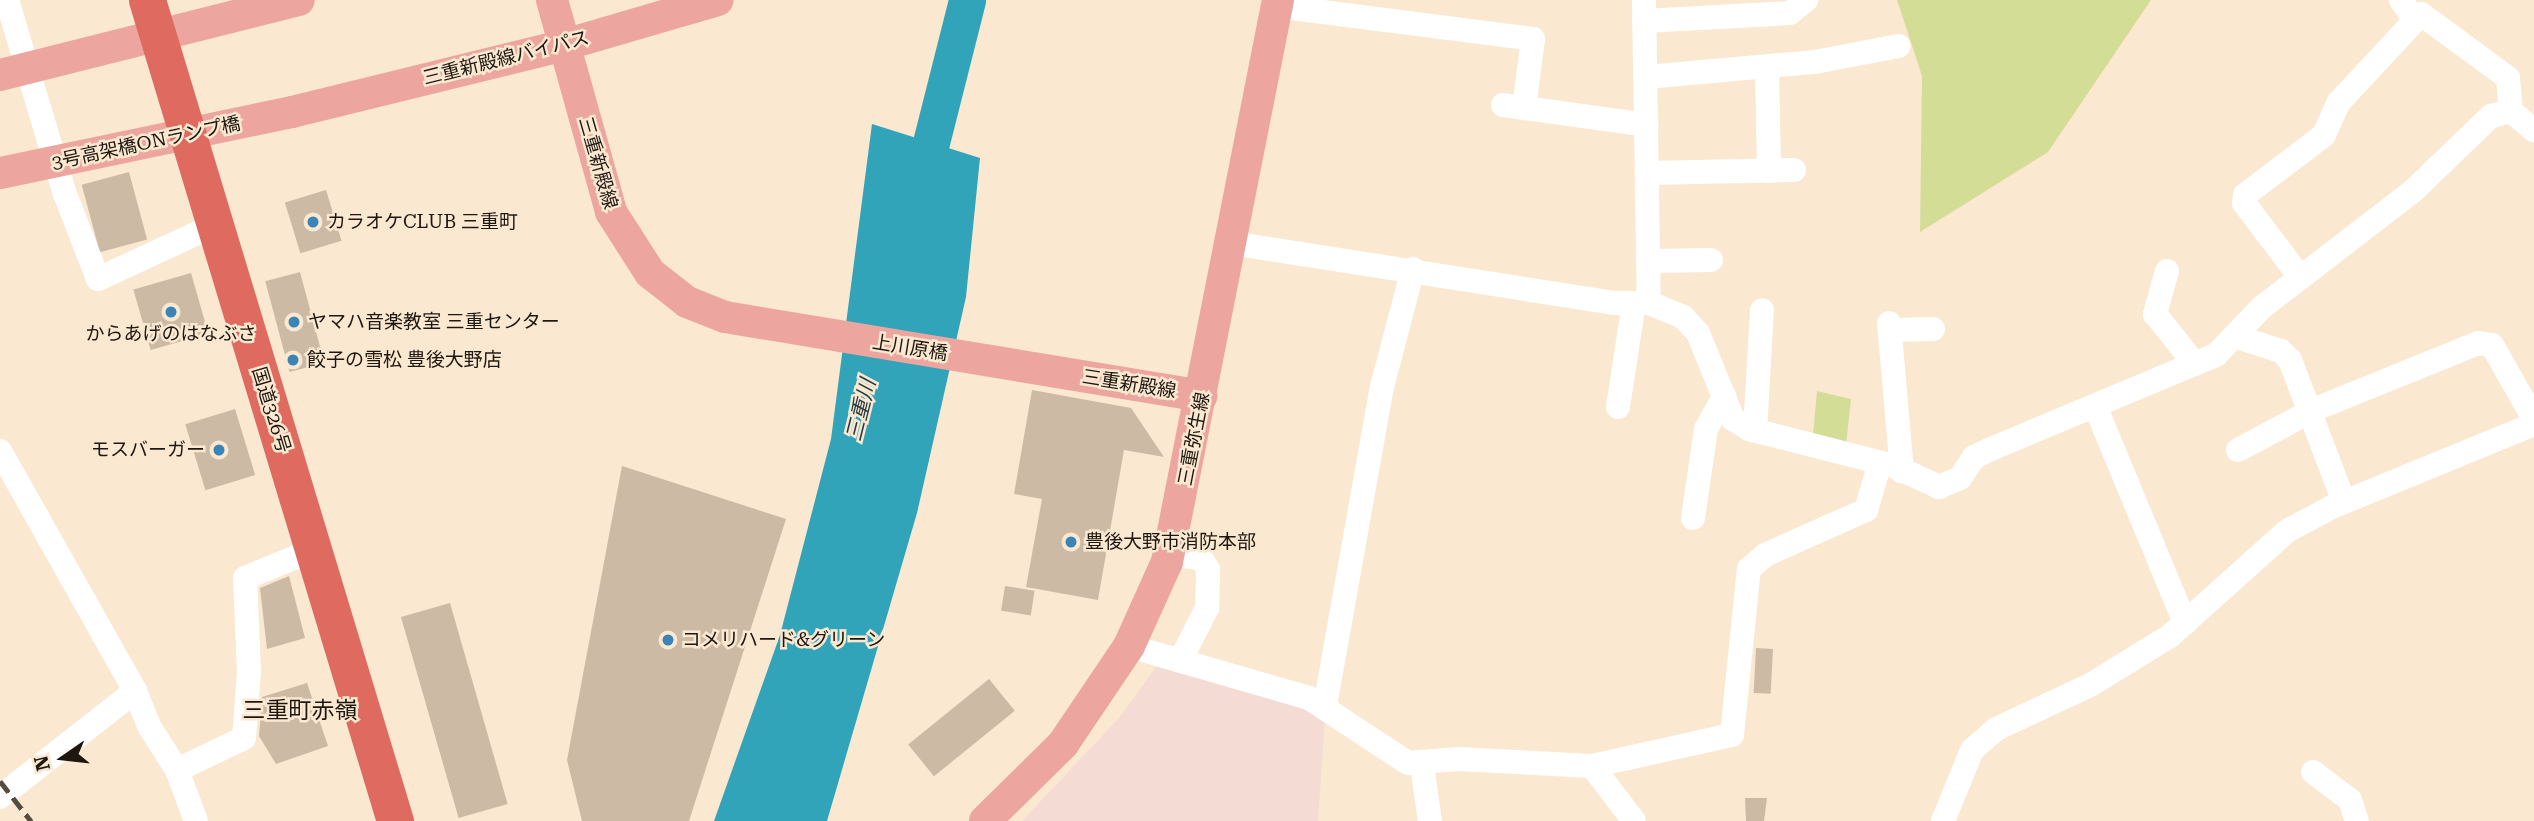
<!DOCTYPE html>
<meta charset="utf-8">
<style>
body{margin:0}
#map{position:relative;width:2534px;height:821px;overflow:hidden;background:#fbe8d1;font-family:"Roboto Serif","Noto Sans JP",serif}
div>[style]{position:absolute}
.education>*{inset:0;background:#f4dbd4}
.green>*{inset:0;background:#d4dd95}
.water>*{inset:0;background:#32a4b9}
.river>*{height:37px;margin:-18.5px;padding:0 18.5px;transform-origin:18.5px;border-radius:18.5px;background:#32a4b9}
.building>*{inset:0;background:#ccbaa4;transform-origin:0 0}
.minor>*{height:24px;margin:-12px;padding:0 12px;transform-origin:12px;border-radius:12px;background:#fff}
.major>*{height:32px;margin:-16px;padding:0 16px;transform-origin:16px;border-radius:16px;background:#eca69f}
.highway>*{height:37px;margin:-18.5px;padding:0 18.5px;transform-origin:18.5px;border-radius:18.5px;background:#df6a5f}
.rail>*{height:5px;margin-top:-2.5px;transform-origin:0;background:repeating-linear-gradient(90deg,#554c40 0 14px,transparent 0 21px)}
.dots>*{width:19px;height:19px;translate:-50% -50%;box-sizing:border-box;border:4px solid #fbe8d1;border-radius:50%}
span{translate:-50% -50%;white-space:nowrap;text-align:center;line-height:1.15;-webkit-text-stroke:5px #fbe8d1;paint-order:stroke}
.street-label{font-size:19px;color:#1d170f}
.poi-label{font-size:19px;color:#1d170f}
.left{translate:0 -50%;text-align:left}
.right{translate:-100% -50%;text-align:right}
.water-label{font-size:21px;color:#233b41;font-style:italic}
.quarter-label{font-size:23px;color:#1d170f}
.north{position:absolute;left:28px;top:723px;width:70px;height:70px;-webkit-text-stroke:5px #fbe8d1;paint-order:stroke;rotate:256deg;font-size:19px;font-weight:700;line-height:28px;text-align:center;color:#1d170f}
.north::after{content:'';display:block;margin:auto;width:24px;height:32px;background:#1d170f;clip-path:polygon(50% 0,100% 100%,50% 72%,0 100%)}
</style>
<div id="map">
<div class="education">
<i style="clip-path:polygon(1157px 666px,1269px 695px,1325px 717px,1318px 821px,1022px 821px,1119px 718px)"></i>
</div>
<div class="green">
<i style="clip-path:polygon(1897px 0,2151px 0,2048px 152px,1920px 232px,1922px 76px)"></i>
<i style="clip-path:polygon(1817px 391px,1851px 399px,1846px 445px,1813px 435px)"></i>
</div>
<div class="water">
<i style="clip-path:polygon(872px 124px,980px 158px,966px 297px,917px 513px,827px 821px,714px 821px,780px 635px,831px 439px)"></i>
</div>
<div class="river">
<i style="left:919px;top:190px;width:196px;rotate:-75.8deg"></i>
</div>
<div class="building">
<i style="left:129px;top:172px;width:70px;height:49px;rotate:75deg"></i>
<i style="left:326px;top:190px;width:53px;height:43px;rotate:73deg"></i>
<i style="left:300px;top:272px;width:94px;height:36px;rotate:75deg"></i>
<i style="left:191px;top:273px;width:63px;height:60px;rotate:74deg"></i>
<i style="clip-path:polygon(1032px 390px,1131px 408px,1164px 457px,1124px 450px,1098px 600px,1026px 587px,1042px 499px,1014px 494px)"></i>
<i style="left:235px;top:409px;width:69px;height:52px;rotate:73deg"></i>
<i style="clip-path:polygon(622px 466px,786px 519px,689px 821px,582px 821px,567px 760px)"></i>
<i style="clip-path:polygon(289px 576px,305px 638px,267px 649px,260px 588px)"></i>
<i style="left:1005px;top:586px;width:30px;height:25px;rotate:9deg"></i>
<i style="left:450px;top:603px;width:209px;height:51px;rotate:74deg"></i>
<i style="left:1756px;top:648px;width:17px;height:45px;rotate:3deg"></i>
<i style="left:989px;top:679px;width:41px;height:104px;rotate:51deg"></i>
<i style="clip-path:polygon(307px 683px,328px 746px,276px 764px,259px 736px,262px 697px)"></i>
<i style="clip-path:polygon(1745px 798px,1767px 798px,1764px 821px,1746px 821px)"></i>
</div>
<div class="minor">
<i style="left:7px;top:0;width:202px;rotate:73.4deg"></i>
<i style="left:65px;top:194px;width:91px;rotate:68.8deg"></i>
<i style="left:98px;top:279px;width:129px;rotate:-24.8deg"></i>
<i style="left:1644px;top:0;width:303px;rotate:89.1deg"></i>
<i style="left:2401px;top:0;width:24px;rotate:55deg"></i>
<i style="left:1276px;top:6px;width:259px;rotate:7.3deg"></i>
<i style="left:1533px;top:39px;width:70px;rotate:97.4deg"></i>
<i style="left:1644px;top:21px;width:146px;rotate:-3.1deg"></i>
<i style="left:1790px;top:13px;width:21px;rotate:-39deg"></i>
<i style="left:1767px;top:66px;width:105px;rotate:88.9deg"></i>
<i style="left:1646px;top:77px;width:170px;rotate:-5.1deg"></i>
<i style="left:1815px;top:62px;width:85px;rotate:-10.9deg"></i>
<i style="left:1503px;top:105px;width:145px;rotate:7.9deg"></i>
<i style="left:1648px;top:173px;width:146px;rotate:-1.2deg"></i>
<i style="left:1231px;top:243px;width:387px;rotate:8.9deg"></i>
<i style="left:1613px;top:303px;width:36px"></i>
<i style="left:1649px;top:303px;width:37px;rotate:22deg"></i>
<i style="left:1683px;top:317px;width:22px;rotate:47deg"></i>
<i style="left:1698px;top:333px;width:93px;rotate:67.9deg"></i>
<i style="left:1733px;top:419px;width:19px;rotate:32deg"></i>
<i style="left:1749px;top:429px;width:150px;rotate:14.3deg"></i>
<i style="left:1894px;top:466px;width:50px;rotate:25deg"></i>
<i style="left:1939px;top:487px;width:23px;rotate:-23deg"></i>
<i style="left:1960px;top:478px;width:25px;rotate:-56deg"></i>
<i style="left:1974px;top:457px;width:19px;rotate:-25deg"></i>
<i style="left:1991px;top:449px;width:244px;rotate:-22.7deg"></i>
<i style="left:2216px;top:355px;width:65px;rotate:-46.2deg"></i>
<i style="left:2261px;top:308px;width:193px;rotate:-37.6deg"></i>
<i style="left:2414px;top:190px;width:107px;rotate:-43.9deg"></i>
<i style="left:2491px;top:116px;width:21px;rotate:-14deg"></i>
<i style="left:2511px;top:111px;width:30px;rotate:40deg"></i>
<i style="left:1651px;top:261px;width:60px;rotate:-1deg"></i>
<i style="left:2167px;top:271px;width:45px;rotate:105.6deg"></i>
<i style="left:2155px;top:314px;width:64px;rotate:51.3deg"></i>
<i style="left:2300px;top:277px;width:93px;rotate:-127.1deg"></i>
<i style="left:2244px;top:203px;width:8px;rotate:-83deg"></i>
<i style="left:2245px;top:195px;width:99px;rotate:-37.2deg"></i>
<i style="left:2324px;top:135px;width:36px;rotate:-66deg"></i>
<i style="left:2339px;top:102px;width:120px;rotate:-47deg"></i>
<i style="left:2421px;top:14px;width:108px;rotate:36.3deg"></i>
<i style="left:2508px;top:78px;width:33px;rotate:85deg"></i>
<i style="left:1889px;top:323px;width:149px;rotate:85deg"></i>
<i style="left:1890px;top:330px;width:43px;rotate:-1.3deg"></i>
<i style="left:2237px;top:337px;width:46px;rotate:17.7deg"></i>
<i style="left:2281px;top:351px;width:13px;rotate:45deg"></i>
<i style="left:2290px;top:360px;width:152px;rotate:69.2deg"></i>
<i style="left:1618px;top:407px;width:105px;rotate:-81.3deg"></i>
<i style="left:2096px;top:408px;width:233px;rotate:67.5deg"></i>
<i style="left:1755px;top:431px;width:121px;rotate:-86.7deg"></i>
<i style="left:2238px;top:450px;width:85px;rotate:-28.1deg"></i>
<i style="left:2313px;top:410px;width:178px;rotate:-22.1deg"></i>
<i style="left:2478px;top:343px;width:14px;rotate:8deg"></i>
<i style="left:2492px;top:345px;width:85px;rotate:60.4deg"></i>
<i style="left:0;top:451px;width:275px;rotate:60.6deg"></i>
<i style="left:135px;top:691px;width:38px;rotate:68deg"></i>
<i style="left:149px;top:726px;width:52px;rotate:57.5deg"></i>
<i style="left:177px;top:770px;width:54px;rotate:69.6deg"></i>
<i style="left:1693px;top:518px;width:90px;rotate:-81.7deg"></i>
<i style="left:1706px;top:429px;width:38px;rotate:-61deg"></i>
<i style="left:1169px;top:555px;width:32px;rotate:5deg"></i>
<i style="left:1201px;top:558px;width:13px;rotate:58deg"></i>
<i style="left:1208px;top:569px;width:39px;rotate:91deg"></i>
<i style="left:1207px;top:608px;width:59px;rotate:117deg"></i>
<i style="left:1129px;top:646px;width:187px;rotate:16.1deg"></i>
<i style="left:1309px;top:698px;width:118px;rotate:33.3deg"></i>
<i style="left:1408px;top:763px;width:51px;rotate:-4.5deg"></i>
<i style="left:1459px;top:759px;width:133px;rotate:3deg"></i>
<i style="left:1592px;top:766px;width:69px;rotate:52.6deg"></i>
<i style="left:1325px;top:706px;width:324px;rotate:-79.9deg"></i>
<i style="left:1382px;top:387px;width:122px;rotate:-75.3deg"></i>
<i style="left:1422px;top:765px;width:57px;rotate:81.9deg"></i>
<i style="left:1592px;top:766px;width:143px;rotate:-12.5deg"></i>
<i style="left:1732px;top:735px;width:167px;rotate:-84.2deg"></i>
<i style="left:1749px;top:569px;width:21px;rotate:-41deg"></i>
<i style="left:1765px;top:555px;width:111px;rotate:-24deg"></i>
<i style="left:1866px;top:510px;width:49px;rotate:-73.4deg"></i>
<i style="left:177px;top:770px;width:74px;rotate:-25.5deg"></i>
<i style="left:244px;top:738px;width:66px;rotate:-85.7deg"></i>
<i style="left:249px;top:672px;width:94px;rotate:-92.4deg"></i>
<i style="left:245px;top:578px;width:74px;rotate:-22.4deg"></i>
<i style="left:2313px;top:772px;width:46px;rotate:37.1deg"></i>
<i style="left:2350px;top:800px;width:22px;rotate:72deg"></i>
<i style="left:0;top:797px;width:172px;rotate:-38.1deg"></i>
<i style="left:1943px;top:821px;width:77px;rotate:-67.8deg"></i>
<i style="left:1972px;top:750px;width:32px;rotate:-41deg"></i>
<i style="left:1996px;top:729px;width:106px;rotate:-25.1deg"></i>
<i style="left:2092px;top:684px;width:92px;rotate:-31.6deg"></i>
<i style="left:2170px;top:636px;width:157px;rotate:-41.9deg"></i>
<i style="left:2287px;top:531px;width:51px;rotate:-28.1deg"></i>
<i style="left:2332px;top:507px;width:218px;rotate:-22.3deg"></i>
</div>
<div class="major">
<i style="left:552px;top:0;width:220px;rotate:74.4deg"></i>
<i style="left:611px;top:212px;width:72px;rotate:57.4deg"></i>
<i style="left:650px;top:273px;width:47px;rotate:38.1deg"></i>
<i style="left:687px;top:302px;width:41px;rotate:21.5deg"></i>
<i style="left:725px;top:317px;width:483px;rotate:9.4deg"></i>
<i style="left:0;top:75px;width:308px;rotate:-14.1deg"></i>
<i style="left:0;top:173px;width:298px;rotate:-11.8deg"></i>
<i style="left:292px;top:112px;width:280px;rotate:-13.8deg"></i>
<i style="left:564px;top:45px;width:160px;rotate:-16.3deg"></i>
<i style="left:985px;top:821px;width:110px;rotate:-44.6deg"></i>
<i style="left:1063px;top:744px;width:118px;rotate:-56deg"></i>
<i style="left:1129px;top:646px;width:92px;rotate:-65.7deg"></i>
<i style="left:1167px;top:562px;width:573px;rotate:-78.83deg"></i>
</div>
<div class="highway">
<i style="left:147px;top:0;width:858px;rotate:73.19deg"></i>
</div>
<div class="rail">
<i style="left:0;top:781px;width:51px;rotate:52.2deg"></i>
</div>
<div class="dots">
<i style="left:313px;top:222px;background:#3a84b8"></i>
<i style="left:171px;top:312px;background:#3a84b8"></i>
<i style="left:294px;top:322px;background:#3a84b8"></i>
<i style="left:293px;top:360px;background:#3a84b8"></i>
<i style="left:219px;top:450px;background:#3a84b8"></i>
<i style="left:1071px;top:542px;background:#3a84b8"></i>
<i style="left:668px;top:640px;background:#3a84b8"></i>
</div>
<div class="street-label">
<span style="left:506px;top:58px;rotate:-14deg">三重新殿線バイパス</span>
<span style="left:146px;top:143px;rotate:-12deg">3号高架橋ONランプ橋</span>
<span style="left:598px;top:163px;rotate:74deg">三重新殿線</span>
<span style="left:910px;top:348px;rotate:9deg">上川原橋</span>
<span style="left:1129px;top:384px;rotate:9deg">三重新殿線</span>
<span style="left:271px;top:410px;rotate:73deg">国道326号</span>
<span style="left:1194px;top:439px;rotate:-79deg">三重弥生線</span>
</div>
<div class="poi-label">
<span class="left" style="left:327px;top:222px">カラオケCLUB 三重町</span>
<span class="left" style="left:308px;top:322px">ヤマハ音楽教室 三重センター</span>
<span style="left:171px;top:334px">からあげのはなぶさ</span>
<span class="left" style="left:307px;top:360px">餃子の雪松 豊後大野店</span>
<span class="right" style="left:205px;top:450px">モスバーガー</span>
<span class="left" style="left:1085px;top:542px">豊後大野市消防本部</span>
<span class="left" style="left:682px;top:640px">コメリハード&amp;グリーン</span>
</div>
<div class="water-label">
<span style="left:861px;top:410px;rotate:-76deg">三重川</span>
</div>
<div class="quarter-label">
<span style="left:300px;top:711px">三重町赤嶺</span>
</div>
<div class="north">N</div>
</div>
